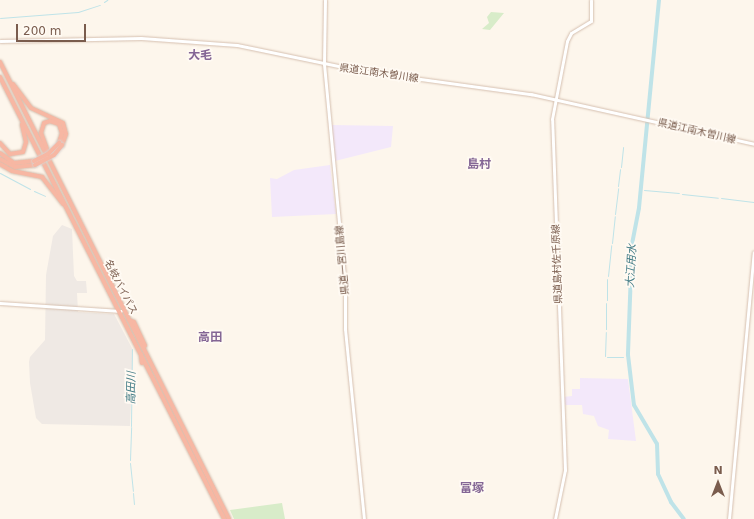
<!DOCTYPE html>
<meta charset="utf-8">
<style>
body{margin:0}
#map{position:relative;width:754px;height:519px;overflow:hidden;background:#fdf6ec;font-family:"DejaVu Sans","Noto Sans JP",sans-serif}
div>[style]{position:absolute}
.industrial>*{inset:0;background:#efe9e4}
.education>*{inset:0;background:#f3e8fa}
.green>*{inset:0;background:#d8ecc9}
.stream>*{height:1px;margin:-0.5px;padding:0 0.5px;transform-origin:0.5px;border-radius:0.5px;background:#bfe3e8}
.river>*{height:4px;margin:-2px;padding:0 2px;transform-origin:2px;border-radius:2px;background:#bfe3e8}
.roads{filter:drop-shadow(0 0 1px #d6c0b0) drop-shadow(0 0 1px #d6c0b0)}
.secondary>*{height:3px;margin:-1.5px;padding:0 1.5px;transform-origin:1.5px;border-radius:1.5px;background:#fff}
.highway>*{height:4px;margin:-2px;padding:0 2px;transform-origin:2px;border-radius:2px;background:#f7b7a3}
.bridges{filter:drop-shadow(0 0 1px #dad1cd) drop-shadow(0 0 1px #dad1cd)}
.highway-bridge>*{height:4px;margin:-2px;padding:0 2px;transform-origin:2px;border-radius:2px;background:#f7b7a3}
span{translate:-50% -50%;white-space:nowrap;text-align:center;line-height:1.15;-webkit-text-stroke:3.5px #fffaf3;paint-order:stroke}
.street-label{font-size:10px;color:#7a5c4d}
.water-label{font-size:11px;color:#437c86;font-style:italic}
.quarter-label{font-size:12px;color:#846695;font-weight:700}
.north{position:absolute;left:698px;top:463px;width:40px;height:40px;-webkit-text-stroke:3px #fffaf3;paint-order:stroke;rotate:0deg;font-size:11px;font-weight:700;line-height:16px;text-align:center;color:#7a5c4d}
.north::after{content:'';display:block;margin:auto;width:14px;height:18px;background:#7a5c4d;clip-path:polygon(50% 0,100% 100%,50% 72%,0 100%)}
.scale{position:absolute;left:16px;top:24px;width:70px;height:18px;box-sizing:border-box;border:2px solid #7a5c4d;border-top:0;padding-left:5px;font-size:12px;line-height:14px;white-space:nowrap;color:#7a5c4d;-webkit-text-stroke:3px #fffaf3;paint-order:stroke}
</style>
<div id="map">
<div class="industrial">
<i style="clip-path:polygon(62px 225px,72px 229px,74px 276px,77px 281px,86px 281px,87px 293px,77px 293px,78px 312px,114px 314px,133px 350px,130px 426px,42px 424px,36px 418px,30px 383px,29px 362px,30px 357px,45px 340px,46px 275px,53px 236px)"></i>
</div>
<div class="education">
<i style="clip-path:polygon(331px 125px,393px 126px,391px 147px,335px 161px)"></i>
<i style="clip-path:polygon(330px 165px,336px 214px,272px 217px,270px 178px,277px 179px,294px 170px)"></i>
<i style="clip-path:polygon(580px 378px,628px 379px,636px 441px,608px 439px,609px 430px,598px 426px,594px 416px,583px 414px,582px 405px,563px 405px,563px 397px,572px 396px,572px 389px,580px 389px)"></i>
</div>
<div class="green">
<i style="clip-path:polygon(491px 12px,504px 13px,490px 30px,482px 29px,489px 23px,487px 17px)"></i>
<i style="clip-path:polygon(282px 503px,285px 519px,234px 519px,230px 510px)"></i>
</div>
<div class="stream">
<i style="left:104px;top:2px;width:4px;rotate:-34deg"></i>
<i style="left:0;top:18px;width:78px;rotate:-4.4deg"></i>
<i style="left:78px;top:12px;width:23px;rotate:-18deg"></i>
<i style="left:621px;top:167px;width:20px;rotate:-84deg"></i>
<i style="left:0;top:173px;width:34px;rotate:28deg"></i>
<i style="left:618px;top:186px;width:17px;rotate:-83deg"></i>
<i style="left:644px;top:190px;width:35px;rotate:5deg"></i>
<i style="left:34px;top:191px;width:12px;rotate:24deg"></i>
<i style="left:682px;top:194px;width:36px;rotate:6deg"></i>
<i style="left:721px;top:198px;width:33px;rotate:7deg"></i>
<i style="left:615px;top:214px;width:26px;rotate:-83deg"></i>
<i style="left:612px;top:243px;width:27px;rotate:-84deg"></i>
<i style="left:608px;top:276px;width:31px;rotate:-84deg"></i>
<i style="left:607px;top:300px;width:21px;rotate:-90deg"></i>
<i style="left:606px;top:329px;width:26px;rotate:-90deg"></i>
<i style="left:605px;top:356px;width:24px;rotate:-88deg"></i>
<i style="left:607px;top:357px;width:16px"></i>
<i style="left:131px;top:426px;width:77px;rotate:-89.3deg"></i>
<i style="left:130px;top:460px;width:33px;rotate:-88deg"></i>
<i style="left:130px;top:463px;width:28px;rotate:84deg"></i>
<i style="left:133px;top:493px;width:11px;rotate:85deg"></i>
</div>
<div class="river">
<i style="left:659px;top:0;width:209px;rotate:95.5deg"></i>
<i style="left:639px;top:208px;width:37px;rotate:101deg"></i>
<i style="left:632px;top:244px;width:111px;rotate:92.1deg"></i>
<i style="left:628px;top:355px;width:50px;rotate:83.2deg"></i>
<i style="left:634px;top:405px;width:45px;rotate:59.5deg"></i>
<i style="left:657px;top:444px;width:30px;rotate:88deg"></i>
<i style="left:658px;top:474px;width:31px;rotate:65deg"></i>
<i style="left:671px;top:502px;width:21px;rotate:53deg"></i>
</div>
<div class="roads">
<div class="secondary">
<i style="left:325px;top:0;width:64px;rotate:90.9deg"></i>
<i style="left:324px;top:64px;width:223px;rotate:84.6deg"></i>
<i style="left:345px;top:286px;width:43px;rotate:90deg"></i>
<i style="left:345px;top:329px;width:191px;rotate:84.3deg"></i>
<i style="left:0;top:41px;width:141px;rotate:-1.2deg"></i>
<i style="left:141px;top:38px;width:96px;rotate:4.2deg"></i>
<i style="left:237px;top:45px;width:128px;rotate:11.7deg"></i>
<i style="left:362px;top:71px;width:171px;rotate:7.8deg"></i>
<i style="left:531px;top:94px;width:229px;rotate:12.6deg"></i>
<i style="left:0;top:303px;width:121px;rotate:3.8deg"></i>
<i style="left:555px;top:519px;width:50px;rotate:-78.5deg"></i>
<i style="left:565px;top:470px;width:351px;rotate:-92.1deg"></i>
<i style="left:552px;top:119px;width:79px;rotate:-79.1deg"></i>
<i style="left:567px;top:41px;width:9px;rotate:-63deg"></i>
<i style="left:571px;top:33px;width:23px;rotate:-31deg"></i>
<i style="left:591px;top:21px;width:21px;rotate:-90deg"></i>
<i style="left:729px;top:519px;width:268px;rotate:-84.7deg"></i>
</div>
<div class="highway">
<i style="left:0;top:62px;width:511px;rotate:63.38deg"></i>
<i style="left:0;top:77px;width:496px;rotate:63.1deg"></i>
<i style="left:13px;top:84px;width:30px;rotate:53deg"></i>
<i style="left:31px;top:108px;width:35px;rotate:25deg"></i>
<i style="left:63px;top:123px;width:11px;rotate:75deg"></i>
<i style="left:66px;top:134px;width:12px;rotate:110deg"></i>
<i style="left:0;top:143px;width:15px;rotate:48deg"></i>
<i style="left:10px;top:154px;width:13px;rotate:-9deg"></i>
<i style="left:23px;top:152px;width:10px;rotate:-73deg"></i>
<i style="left:26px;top:142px;width:18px;rotate:-103deg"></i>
<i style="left:48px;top:152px;width:20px;rotate:-110deg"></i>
<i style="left:41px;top:133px;width:10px;rotate:-73deg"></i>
<i style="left:44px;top:123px;width:6px;rotate:-18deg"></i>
<i style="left:50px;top:121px;width:9px;rotate:18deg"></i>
<i style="left:59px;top:124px;width:9px;rotate:72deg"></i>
<i style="left:62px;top:133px;width:10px;rotate:107deg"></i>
<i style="left:0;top:153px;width:17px;rotate:36deg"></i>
<i style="left:14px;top:163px;width:20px;rotate:-6deg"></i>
<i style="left:0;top:159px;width:17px;rotate:28deg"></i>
<i style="left:15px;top:167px;width:20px;rotate:-6deg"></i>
<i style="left:0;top:164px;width:14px;rotate:30deg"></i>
<i style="left:12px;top:171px;width:31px;rotate:11deg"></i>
<i style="left:42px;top:177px;width:34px;rotate:52deg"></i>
<i style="left:129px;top:320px;width:5px;rotate:22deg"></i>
<i style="left:134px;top:322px;width:26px;rotate:65deg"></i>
<i style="left:141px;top:354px;width:9px;rotate:84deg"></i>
</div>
</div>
<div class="bridges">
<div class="highway-bridge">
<i style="left:34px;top:161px;width:16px;rotate:-27deg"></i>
<i style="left:48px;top:154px;width:16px;rotate:-45deg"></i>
<i style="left:35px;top:165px;width:21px;rotate:-28deg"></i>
<i style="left:54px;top:155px;width:13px;rotate:-51deg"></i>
</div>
</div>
<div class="street-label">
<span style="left:379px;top:73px;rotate:8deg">県道江南木曽川線</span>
<span style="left:697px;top:131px;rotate:13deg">県道江南木曽川線</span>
<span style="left:342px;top:260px;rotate:-95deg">県道一宮川島線</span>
<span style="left:557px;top:264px;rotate:-92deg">県道島村佐千原線</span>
<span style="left:121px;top:287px;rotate:63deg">名岐バイパス</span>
</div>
<div class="water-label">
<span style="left:632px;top:266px;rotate:-87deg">大江用水</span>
<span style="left:132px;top:388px;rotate:-89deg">高田川</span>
</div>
<div class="quarter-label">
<span style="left:200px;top:56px">大毛</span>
<span style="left:479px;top:165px">島村</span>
<span style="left:210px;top:338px">高田</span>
<span style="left:472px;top:489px">富塚</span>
</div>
<div class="north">N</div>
<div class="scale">200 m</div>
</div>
